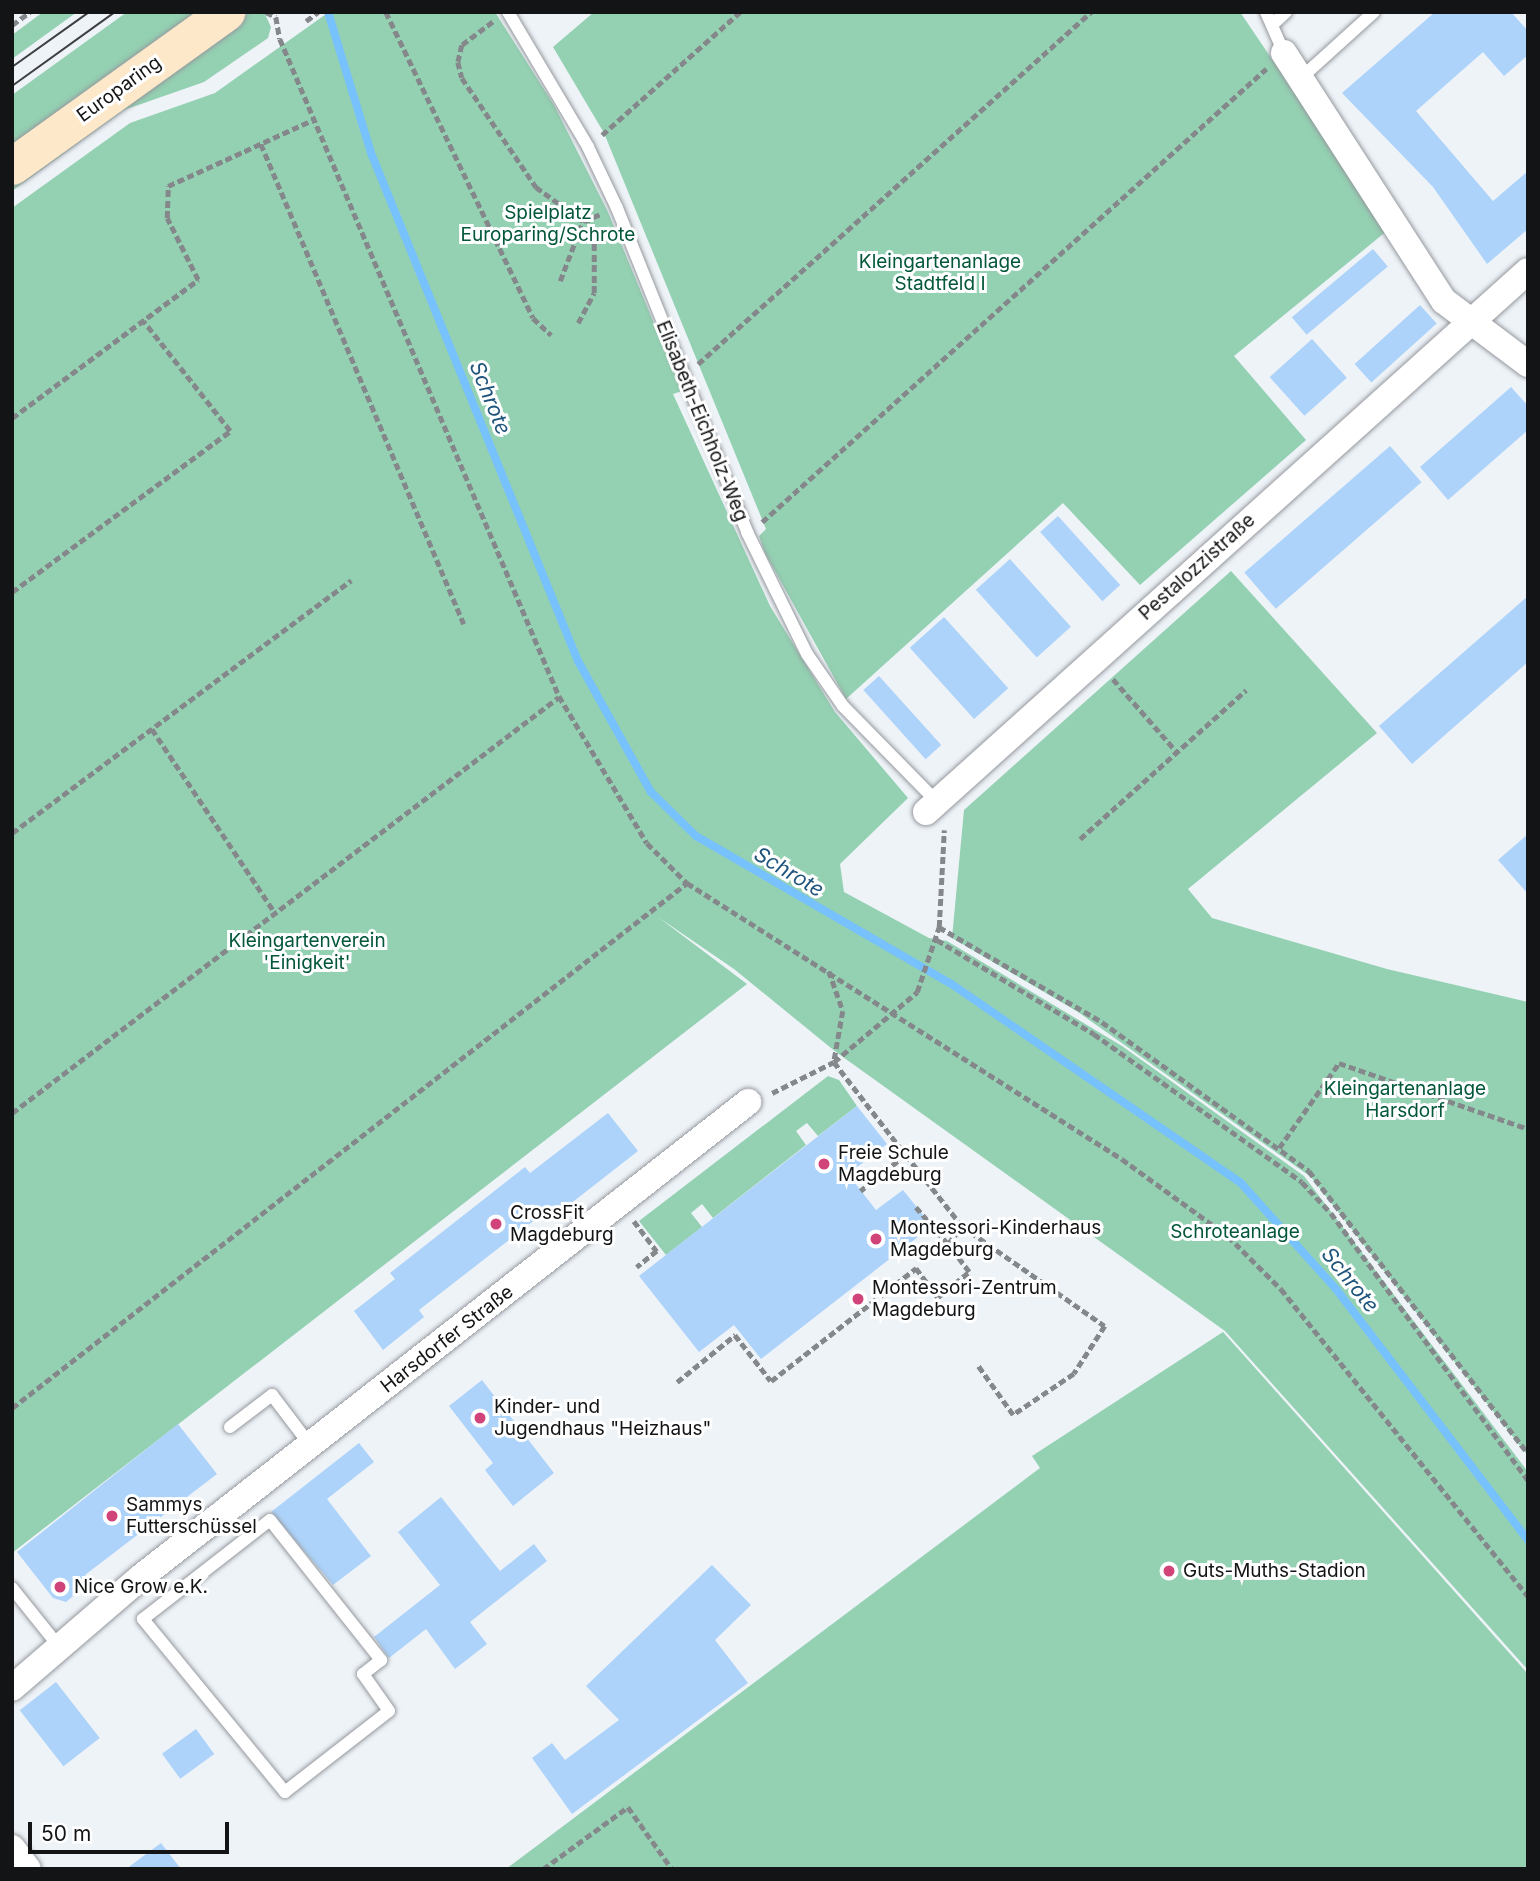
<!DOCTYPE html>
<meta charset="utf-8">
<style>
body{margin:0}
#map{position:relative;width:1540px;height:1881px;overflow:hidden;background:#eef3f8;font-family:Inter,sans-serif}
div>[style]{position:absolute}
.green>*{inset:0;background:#94d0b2}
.stream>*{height:8px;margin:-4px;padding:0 4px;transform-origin:4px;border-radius:4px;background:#77c1fd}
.building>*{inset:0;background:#add3fa;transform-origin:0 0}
.path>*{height:4.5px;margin-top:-2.25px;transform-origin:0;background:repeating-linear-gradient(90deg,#85888b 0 7px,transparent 0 10.5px)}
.roads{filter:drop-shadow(0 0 2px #95999e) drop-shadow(0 0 2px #95999e)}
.lane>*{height:12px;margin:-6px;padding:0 6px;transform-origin:6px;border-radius:6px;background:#fff}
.street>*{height:26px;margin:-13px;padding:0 13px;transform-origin:13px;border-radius:13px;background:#fff}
.secondary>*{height:37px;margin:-18.5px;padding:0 18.5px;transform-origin:18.5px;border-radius:18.5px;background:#fee8ca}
.tram>*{height:2px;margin:-1px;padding:0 1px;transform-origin:1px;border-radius:1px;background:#3d3f41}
.dots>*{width:19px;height:19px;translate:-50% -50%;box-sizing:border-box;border:4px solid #fff;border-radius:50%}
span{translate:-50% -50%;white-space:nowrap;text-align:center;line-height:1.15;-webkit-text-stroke:6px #fff;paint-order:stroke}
.street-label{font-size:19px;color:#131416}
.park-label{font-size:19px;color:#02563a}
.poi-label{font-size:19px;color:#131416}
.left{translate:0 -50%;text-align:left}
.water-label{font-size:21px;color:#1f547c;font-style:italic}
.frame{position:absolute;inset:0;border:14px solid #131416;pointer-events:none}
.scale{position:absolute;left:28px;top:1822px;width:201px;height:32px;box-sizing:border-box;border:4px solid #131416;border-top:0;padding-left:9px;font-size:21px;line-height:24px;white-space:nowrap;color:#131416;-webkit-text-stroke:5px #fff;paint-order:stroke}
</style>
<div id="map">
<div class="green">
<i style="clip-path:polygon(43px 12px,77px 12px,12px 59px,12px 35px)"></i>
<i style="clip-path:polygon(127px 12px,196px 12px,12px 146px,12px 95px)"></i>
<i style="clip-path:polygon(250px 12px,264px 12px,271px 27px,268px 38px,204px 82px,124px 110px,12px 191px,12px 183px)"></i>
<i style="clip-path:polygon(329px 12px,495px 12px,554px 105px,608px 212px,682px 391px,673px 394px,770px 606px,835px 712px,908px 798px,840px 864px,844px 892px,929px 938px,947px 941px,1122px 1046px,1304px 1176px,1528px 1472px,1528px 1670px,1225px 1331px,836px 1052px,734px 969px,658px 917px,747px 984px,12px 1553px,12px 208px,130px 123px,215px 93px)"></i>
<i style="clip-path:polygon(594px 12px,1240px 12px,1388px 230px,1234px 356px,1306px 440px,1140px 585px,1063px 503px,846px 699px,765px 553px,759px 536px,766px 529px,604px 133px,553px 47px)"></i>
<i style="clip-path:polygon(1231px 571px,1377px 733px,1188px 889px,1212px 918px,1387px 969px,1528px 1002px,1528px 1456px,1311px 1177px,1078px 1012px,952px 938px,964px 810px)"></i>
<i style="clip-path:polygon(828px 1076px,839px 1080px,857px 1106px,818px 1136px,807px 1123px,796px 1131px,806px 1145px,713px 1218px,702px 1204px,691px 1213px,702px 1227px,666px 1255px,639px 1221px)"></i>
<i style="clip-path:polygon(1223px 1332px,1528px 1674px,1528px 1869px,506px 1869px,1040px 1468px,1032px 1456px)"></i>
</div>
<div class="stream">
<i style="left:328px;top:12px;width:147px;rotate:73deg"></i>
<i style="left:371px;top:153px;width:549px;rotate:67.83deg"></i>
<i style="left:578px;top:661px;width:150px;rotate:60.9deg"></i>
<i style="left:651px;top:792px;width:63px;rotate:44.4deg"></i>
<i style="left:696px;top:836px;width:293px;rotate:30.1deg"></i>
<i style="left:950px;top:983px;width:352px;rotate:34.5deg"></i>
<i style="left:1240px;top:1182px;width:144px;rotate:48.1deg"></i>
<i style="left:1336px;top:1289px;width:316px;rotate:52.6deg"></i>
</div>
<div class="building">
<i style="clip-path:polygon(1435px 12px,1511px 12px,1528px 31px,1528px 55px,1504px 76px,1483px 52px,1416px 111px,1493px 201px,1528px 171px,1528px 229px,1487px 264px,1433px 187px,1342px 93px)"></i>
<i style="left:1373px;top:249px;width:23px;height:106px;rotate:50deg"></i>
<i style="left:1420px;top:305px;width:25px;height:88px;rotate:48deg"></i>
<i style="left:1312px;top:339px;width:52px;height:57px;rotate:48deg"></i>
<i style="clip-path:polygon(1511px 387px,1528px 406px,1528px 430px,1448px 500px,1420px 467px)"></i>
<i style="left:1390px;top:446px;width:48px;height:193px;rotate:49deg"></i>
<i style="left:1058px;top:516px;width:93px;height:24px;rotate:48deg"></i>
<i style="left:1010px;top:559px;width:91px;height:46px;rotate:48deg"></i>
<i style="clip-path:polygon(1528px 596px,1528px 662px,1412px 764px,1379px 726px)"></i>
<i style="left:944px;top:617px;width:96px;height:46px;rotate:48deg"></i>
<i style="left:879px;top:676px;width:93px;height:21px;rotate:48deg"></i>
<i style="clip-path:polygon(1528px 834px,1528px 894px,1498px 860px)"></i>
<i style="clip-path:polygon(857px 1106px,887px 1144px,848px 1174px,876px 1210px,903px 1190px,932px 1226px,761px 1359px,734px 1325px,699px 1352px,639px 1276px)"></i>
<i style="clip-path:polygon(608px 1113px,638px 1151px,560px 1212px,554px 1205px,419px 1310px,424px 1317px,383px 1350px,354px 1311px,395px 1279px,390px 1273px,525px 1167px,530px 1173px)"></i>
<i style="clip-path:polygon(482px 1380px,554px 1473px,513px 1506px,485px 1470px,493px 1463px,449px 1406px)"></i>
<i style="clip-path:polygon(178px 1424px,217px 1474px,85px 1575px,90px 1582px,66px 1602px,53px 1598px,17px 1552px)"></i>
<i style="clip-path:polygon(359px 1443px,374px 1462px,327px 1499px,371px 1556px,333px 1585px,271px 1512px)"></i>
<i style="clip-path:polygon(441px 1497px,500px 1571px,534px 1544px,547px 1561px,470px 1622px,487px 1644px,455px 1669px,426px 1629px,389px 1658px,374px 1637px,440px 1585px,398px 1532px)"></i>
<i style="clip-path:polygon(712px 1565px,751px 1605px,715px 1640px,748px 1683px,572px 1814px,532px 1758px,552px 1743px,565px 1760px,619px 1720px,586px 1686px)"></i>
<i style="left:56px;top:1682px;width:71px;height:46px;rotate:52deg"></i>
<i style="left:196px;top:1729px;width:31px;height:42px;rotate:54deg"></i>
<i style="clip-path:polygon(161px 1843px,181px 1869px,126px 1869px)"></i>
</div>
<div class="path">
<i style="left:266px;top:12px;width:11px;rotate:27deg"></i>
<i style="left:276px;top:17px;width:22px;rotate:80deg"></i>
<i style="left:280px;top:39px;width:714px;rotate:66.99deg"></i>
<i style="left:559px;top:696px;width:171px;rotate:59.1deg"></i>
<i style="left:647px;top:843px;width:57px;rotate:45deg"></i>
<i style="left:687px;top:883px;width:515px;rotate:32.39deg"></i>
<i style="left:1122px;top:1159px;width:131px;rotate:36deg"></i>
<i style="left:1228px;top:1236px;width:75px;rotate:45deg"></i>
<i style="left:1281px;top:1289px;width:394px;rotate:51.2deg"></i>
<i style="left:386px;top:12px;width:339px;rotate:64.3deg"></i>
<i style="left:533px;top:318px;width:25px;rotate:43deg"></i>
<i style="left:306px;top:21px;width:15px;rotate:-37deg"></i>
<i style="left:493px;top:22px;width:39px;rotate:143deg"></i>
<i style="left:462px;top:45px;width:17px;rotate:103deg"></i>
<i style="left:458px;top:62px;width:16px;rotate:76deg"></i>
<i style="left:462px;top:78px;width:132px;rotate:55.8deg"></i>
<i style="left:536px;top:187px;width:58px;rotate:35.9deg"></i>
<i style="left:583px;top:221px;width:19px;rotate:-21deg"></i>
<i style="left:12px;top:25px;width:22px;rotate:-36deg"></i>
<i style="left:602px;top:135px;width:185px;rotate:-41.7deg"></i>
<i style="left:261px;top:144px;width:521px;rotate:67.08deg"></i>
<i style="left:560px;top:281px;width:64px;rotate:-69deg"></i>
<i style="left:578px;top:323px;width:34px;rotate:-62deg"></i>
<i style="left:594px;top:293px;width:50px;rotate:-90deg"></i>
<i style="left:594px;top:243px;width:25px;rotate:-106deg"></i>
<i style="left:698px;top:364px;width:528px;rotate:-41.85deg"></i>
<i style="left:12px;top:418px;width:232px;rotate:-36.6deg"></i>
<i style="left:198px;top:280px;width:69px;rotate:-116.6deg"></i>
<i style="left:167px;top:218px;width:32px;rotate:-88deg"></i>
<i style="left:168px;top:186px;width:162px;rotate:-24.5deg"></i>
<i style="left:762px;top:522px;width:678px;rotate:-41.95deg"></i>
<i style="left:12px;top:592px;width:271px;rotate:-36.4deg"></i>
<i style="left:230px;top:431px;width:140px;rotate:-128.3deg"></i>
<i style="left:1113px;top:679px;width:97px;rotate:48.8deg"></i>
<i style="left:152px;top:729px;width:221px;rotate:56.2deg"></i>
<i style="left:12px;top:833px;width:423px;rotate:-36.7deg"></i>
<i style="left:1080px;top:839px;width:223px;rotate:-41.9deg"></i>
<i style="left:939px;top:927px;width:189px;rotate:30.2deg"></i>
<i style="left:1102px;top:1022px;width:255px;rotate:35.7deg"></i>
<i style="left:1309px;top:1171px;width:357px;rotate:52.2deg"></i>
<i style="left:937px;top:940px;width:183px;rotate:30.9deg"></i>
<i style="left:1094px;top:1034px;width:255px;rotate:35.4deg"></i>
<i style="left:1302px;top:1182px;width:42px;rotate:46.9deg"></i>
<i style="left:1331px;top:1213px;width:332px;rotate:53.6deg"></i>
<i style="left:829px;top:971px;width:42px;rotate:70.7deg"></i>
<i style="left:843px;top:1011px;width:52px;rotate:100deg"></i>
<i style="left:834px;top:1062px;width:118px;rotate:52.3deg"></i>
<i style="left:906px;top:1155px;width:58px;rotate:141.3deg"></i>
<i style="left:772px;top:1093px;width:69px;rotate:-26.6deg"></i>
<i style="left:834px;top:1062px;width:109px;rotate:-40.1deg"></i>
<i style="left:917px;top:992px;width:69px;rotate:-71.3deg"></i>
<i style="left:939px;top:927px;width:97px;rotate:-87deg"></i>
<i style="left:12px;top:1113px;width:687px;rotate:-37.25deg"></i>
<i style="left:1279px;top:1148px;width:104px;rotate:-54.8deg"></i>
<i style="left:1339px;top:1063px;width:200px;rotate:19.2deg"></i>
<i style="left:906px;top:1155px;width:90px;rotate:51.7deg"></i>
<i style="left:962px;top:1226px;width:174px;rotate:35deg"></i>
<i style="left:1105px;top:1326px;width:57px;rotate:122.9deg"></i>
<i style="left:1074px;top:1374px;width:73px;rotate:146.1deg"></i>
<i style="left:1013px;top:1415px;width:60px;rotate:-125.5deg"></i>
<i style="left:916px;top:1207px;width:49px;rotate:49.1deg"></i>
<i style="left:634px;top:1221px;width:38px;rotate:53deg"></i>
<i style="left:657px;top:1251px;width:26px;rotate:141deg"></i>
<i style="left:677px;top:1382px;width:75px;rotate:-39deg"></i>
<i style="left:735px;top:1335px;width:58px;rotate:52deg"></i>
<i style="left:771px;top:1381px;width:184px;rotate:-37.9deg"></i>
<i style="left:916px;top:1268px;width:36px;rotate:53deg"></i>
<i style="left:938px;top:1297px;width:40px;rotate:-39deg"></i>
<i style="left:969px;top:1272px;width:35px;rotate:-127deg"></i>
<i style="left:948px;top:1244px;width:23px;rotate:-52deg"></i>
<i style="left:12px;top:1408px;width:855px;rotate:-37.87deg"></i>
<i style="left:543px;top:1869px;width:105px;rotate:-36.1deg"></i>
<i style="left:628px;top:1807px;width:76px;rotate:54.6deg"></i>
</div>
<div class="roads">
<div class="lane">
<i style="left:508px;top:12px;width:157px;rotate:59.3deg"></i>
<i style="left:588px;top:147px;width:68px;rotate:64.6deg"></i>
<i style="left:617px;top:208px;width:349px;rotate:68.1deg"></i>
<i style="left:747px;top:532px;width:136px;rotate:63.8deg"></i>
<i style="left:807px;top:654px;width:63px;rotate:55.3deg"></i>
<i style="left:843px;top:706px;width:133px;rotate:45.6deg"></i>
<i style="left:1266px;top:12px;width:45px;rotate:66.3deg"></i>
<i style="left:1272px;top:25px;width:19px;rotate:-43deg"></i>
<i style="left:1301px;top:78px;width:98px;rotate:-42.1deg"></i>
<i style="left:230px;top:1427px;width:53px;rotate:-37.3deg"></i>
<i style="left:272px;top:1395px;width:63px;rotate:52.8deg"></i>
<i style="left:270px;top:1520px;width:179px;rotate:51.6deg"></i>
<i style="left:381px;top:1660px;width:23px;rotate:142deg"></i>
<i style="left:363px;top:1674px;width:45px;rotate:54.9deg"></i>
<i style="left:389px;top:1711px;width:132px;rotate:142.1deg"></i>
<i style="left:285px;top:1792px;width:224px;rotate:-129.4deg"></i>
<i style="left:143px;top:1619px;width:161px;rotate:-37.9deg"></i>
<i style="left:12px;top:1588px;width:77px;rotate:51.3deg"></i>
</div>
<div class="street">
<i style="left:1284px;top:53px;width:295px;rotate:57.2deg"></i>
<i style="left:1444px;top:301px;width:105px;rotate:36.9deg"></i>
<i style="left:926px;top:812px;width:809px;rotate:-41.95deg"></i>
<i style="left:12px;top:1688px;width:170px;rotate:-40.7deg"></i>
<i style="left:141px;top:1577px;width:771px;rotate:-38.04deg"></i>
<i style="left:12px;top:1848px;width:26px;rotate:53deg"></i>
</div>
<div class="secondary">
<i style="left:12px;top:166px;width:264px;rotate:-35.7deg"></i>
</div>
</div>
<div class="tram">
<i style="left:12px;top:67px;width:95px;rotate:-35.5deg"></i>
<i style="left:12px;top:86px;width:127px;rotate:-35.7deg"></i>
</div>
<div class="dots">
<i style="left:824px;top:1164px;background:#d0447a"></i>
<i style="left:496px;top:1224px;background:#d0447a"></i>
<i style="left:876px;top:1239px;background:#d0447a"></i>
<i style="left:858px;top:1299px;background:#d0447a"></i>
<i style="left:480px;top:1418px;background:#d0447a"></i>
<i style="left:112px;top:1516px;background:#d0447a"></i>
<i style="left:1169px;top:1571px;background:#d0447a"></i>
<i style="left:60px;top:1587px;background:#d0447a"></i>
</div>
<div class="street-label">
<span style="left:119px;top:89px;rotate:-36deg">Europaring</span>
<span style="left:702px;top:421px;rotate:68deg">Elisabeth-Eichholz-Weg</span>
<span style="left:1197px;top:567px;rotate:-42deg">Pestalozzistraße</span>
<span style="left:447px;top:1339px;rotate:-38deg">Harsdorfer Straße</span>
</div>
<div class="park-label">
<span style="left:548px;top:224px">Spielplatz<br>Europaring/Schrote</span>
<span style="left:940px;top:273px">Kleingartenanlage<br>Stadtfeld I</span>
<span style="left:307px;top:952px">Kleingartenverein<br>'Einigkeit'</span>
<span style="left:1405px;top:1100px">Kleingartenanlage<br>Harsdorf</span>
<span style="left:1235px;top:1232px">Schroteanlage</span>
</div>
<div class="poi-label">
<span class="left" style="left:838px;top:1164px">Freie Schule<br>Magdeburg</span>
<span class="left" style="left:510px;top:1224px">CrossFit<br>Magdeburg</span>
<span class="left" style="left:890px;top:1239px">Montessori-Kinderhaus<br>Magdeburg</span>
<span class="left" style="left:872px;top:1299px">Montessori-Zentrum<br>Magdeburg</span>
<span class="left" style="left:494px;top:1418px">Kinder- und<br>Jugendhaus "Heizhaus"</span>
<span class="left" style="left:126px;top:1516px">Sammys<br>Futterschüssel</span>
<span class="left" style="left:1183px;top:1571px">Guts-Muths-Stadion</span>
<span class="left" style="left:74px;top:1587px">Nice Grow e.K.</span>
</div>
<div class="water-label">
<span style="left:490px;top:398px;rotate:68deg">Schrote</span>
<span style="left:789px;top:872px;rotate:31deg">Schrote</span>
<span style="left:1350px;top:1280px;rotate:51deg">Schrote</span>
</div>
<div class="frame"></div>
<div class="scale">50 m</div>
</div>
